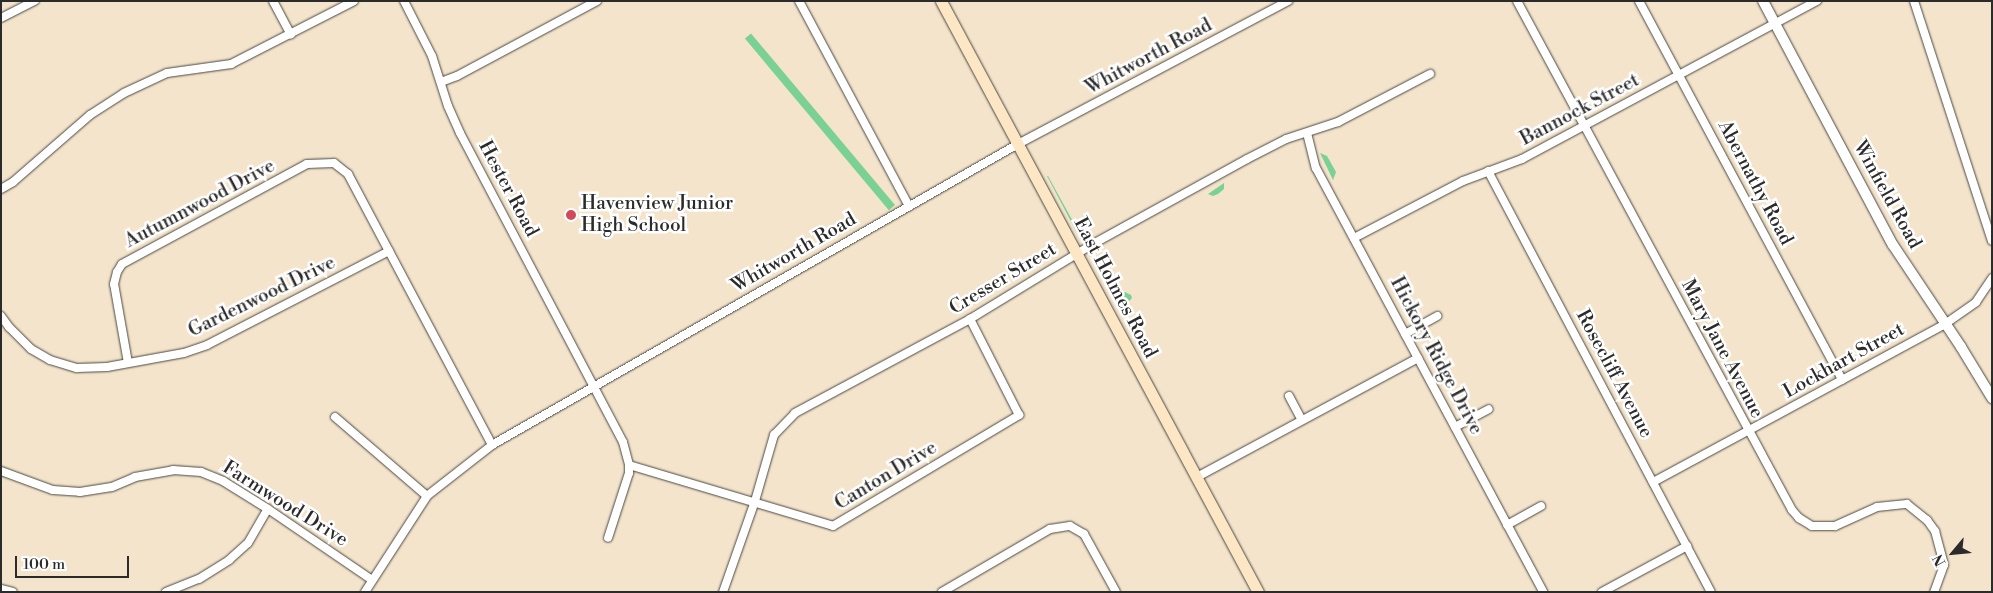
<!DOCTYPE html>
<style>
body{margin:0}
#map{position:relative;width:1993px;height:593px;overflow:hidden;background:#f4e4cb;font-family:"Libre Bodoni",serif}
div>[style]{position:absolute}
.green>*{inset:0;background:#7bd093;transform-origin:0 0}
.roads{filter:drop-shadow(0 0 1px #494743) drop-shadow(0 0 1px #494743)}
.minor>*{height:8px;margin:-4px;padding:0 4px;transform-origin:4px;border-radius:4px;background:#fff}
.tertiary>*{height:10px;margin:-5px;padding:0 5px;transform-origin:5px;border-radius:5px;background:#fff}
.secondary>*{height:11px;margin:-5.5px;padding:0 5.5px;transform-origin:5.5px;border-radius:5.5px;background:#fce6c4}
.dots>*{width:14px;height:14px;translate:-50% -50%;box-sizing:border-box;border:2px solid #fff;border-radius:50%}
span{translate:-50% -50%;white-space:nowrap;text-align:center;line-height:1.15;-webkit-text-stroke:5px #fff;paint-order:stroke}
.street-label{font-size:19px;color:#2b2b2b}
.poi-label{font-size:19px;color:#2b2b2b}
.left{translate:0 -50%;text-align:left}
.frame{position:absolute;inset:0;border:2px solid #2b2b2b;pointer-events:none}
.north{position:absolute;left:1928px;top:528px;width:50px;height:50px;-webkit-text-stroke:4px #fff;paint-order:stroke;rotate:242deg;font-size:14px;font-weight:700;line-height:20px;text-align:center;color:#2b2b2b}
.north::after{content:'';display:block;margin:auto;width:18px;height:22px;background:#2b2b2b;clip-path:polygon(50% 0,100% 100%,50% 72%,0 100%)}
.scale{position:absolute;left:15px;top:556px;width:114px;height:22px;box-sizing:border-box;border:2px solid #2b2b2b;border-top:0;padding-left:6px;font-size:15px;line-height:18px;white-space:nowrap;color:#2b2b2b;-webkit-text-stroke:4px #fff;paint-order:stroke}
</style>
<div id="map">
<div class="green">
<i style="clip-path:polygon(1320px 153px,1327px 156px,1336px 172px,1333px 180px)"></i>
<i style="clip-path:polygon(1047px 176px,1048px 176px,1081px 236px,1076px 231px)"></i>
<i style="clip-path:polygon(1224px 183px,1224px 189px,1218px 194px,1213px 196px,1208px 194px)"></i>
<i style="left:895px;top:205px;width:8px;height:224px;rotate:140deg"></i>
<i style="clip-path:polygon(1125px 292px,1131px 295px,1132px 298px,1122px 309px,1115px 296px)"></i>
</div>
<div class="roads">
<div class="minor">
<i style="left:273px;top:1px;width:38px;rotate:62deg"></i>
<i style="left:404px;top:1px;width:62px;rotate:63deg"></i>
<i style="left:432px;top:56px;width:52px;rotate:72.3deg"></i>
<i style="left:448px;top:106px;width:30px;rotate:66deg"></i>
<i style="left:460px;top:133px;width:349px;rotate:62.2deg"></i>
<i style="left:623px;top:442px;width:24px;rotate:75deg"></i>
<i style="left:629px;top:465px;width:8px;rotate:90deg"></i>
<i style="left:629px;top:473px;width:68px;rotate:107.9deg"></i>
<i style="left:799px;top:1px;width:233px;rotate:61.8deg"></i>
<i style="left:1517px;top:1px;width:579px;rotate:61.62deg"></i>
<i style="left:1792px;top:510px;width:11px;rotate:49deg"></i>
<i style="left:1799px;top:518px;width:15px;rotate:32deg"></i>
<i style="left:1812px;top:526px;width:23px"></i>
<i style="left:1835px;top:526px;width:46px;rotate:-24.3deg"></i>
<i style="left:1877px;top:507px;width:30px;rotate:-6deg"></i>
<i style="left:1907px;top:504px;width:26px;rotate:39deg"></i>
<i style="left:1927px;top:520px;width:14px;rotate:54deg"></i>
<i style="left:1935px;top:531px;width:35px;rotate:75deg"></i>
<i style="left:1944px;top:565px;width:29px;rotate:110deg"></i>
<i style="left:1639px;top:1px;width:430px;rotate:61.8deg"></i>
<i style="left:1914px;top:1px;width:252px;rotate:72deg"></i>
<i style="left:1px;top:18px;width:38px;rotate:-27deg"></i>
<i style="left:441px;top:82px;width:17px;rotate:-21deg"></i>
<i style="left:457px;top:76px;width:159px;rotate:-28.2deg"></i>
<i style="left:1307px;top:133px;width:36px;rotate:76deg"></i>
<i style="left:1316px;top:168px;width:481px;rotate:61.8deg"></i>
<i style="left:1488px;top:171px;width:476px;rotate:62.1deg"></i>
<i style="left:1px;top:189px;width:14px;rotate:-30deg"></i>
<i style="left:13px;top:182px;width:102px;rotate:-41deg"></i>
<i style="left:90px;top:115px;width:40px;rotate:-32.9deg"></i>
<i style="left:124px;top:93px;width:47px;rotate:-24.9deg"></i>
<i style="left:167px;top:73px;width:65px;rotate:-8deg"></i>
<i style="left:231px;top:64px;width:138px;rotate:-27.1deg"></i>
<i style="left:1354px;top:238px;width:123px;rotate:-27.6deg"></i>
<i style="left:1463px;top:181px;width:63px;rotate:-20.4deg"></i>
<i style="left:1522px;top:159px;width:335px;rotate:-28.2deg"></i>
<i style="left:1px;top:316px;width:14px;rotate:54deg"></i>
<i style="left:9px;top:327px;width:31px;rotate:45deg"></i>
<i style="left:31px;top:349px;width:22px;rotate:30deg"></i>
<i style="left:50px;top:360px;width:28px;rotate:17deg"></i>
<i style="left:77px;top:368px;width:30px;rotate:-2deg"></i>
<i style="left:107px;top:367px;width:78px;rotate:-10.3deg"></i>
<i style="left:184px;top:353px;width:24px;rotate:-19deg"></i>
<i style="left:207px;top:345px;width:205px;rotate:-27.3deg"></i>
<i style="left:1405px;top:334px;width:37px;rotate:-29deg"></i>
<i style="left:128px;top:363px;width:80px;rotate:-100deg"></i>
<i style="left:114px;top:284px;width:12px;rotate:-76deg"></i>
<i style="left:117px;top:272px;width:9px;rotate:-58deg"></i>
<i style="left:122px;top:264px;width:210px;rotate:-28.4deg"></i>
<i style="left:307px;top:164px;width:27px;rotate:-2deg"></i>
<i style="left:334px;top:163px;width:18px;rotate:38deg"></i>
<i style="left:348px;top:174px;width:307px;rotate:62deg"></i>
<i style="left:1289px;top:396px;width:27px;rotate:62deg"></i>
<i style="left:335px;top:417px;width:121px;rotate:40.7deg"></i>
<i style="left:1455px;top:427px;width:38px;rotate:-28deg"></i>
<i style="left:629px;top:465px;width:213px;rotate:16.6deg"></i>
<i style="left:833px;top:526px;width:217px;rotate:-30.8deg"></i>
<i style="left:1019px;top:415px;width:108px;rotate:-117deg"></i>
<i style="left:1px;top:471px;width:55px;rotate:20.1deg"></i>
<i style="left:53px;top:490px;width:27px;rotate:4deg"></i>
<i style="left:80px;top:492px;width:32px;rotate:-9deg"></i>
<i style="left:112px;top:487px;width:25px;rotate:-23deg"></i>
<i style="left:135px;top:477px;width:39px;rotate:-10deg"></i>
<i style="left:173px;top:470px;width:28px;rotate:4deg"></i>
<i style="left:201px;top:472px;width:24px;rotate:22deg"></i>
<i style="left:223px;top:481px;width:53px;rotate:31.9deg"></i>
<i style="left:268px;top:509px;width:126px;rotate:34.3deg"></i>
<i style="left:1197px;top:477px;width:251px;rotate:-28.3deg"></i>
<i style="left:1653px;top:482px;width:332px;rotate:-28.4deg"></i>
<i style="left:1945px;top:324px;width:38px;rotate:-35deg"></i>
<i style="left:1976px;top:302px;width:29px;rotate:-56deg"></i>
<i style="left:1507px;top:525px;width:39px;rotate:-29deg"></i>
<i style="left:1px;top:589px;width:12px;rotate:14deg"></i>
<i style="left:166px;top:592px;width:35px;rotate:-22deg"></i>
<i style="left:199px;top:579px;width:36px;rotate:-32deg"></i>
<i style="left:229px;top:560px;width:25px;rotate:-42deg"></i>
<i style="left:248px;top:543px;width:39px;rotate:-60deg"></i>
<i style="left:365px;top:592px;width:114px;rotate:-57.1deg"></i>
<i style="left:427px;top:496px;width:83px;rotate:-38.1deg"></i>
<i style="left:492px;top:445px;width:606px;rotate:-29.78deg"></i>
<i style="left:1018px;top:144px;width:306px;rotate:-27.9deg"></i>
<i style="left:723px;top:592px;width:96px;rotate:-70.6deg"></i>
<i style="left:755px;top:501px;width:69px;rotate:-73.9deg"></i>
<i style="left:774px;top:435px;width:30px;rotate:-46deg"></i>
<i style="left:795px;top:413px;width:199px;rotate:-28.2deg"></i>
<i style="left:970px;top:319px;width:144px;rotate:-31.4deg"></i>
<i style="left:1093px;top:244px;width:176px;rotate:-28.9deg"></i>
<i style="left:1247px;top:159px;width:44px;rotate:-27.1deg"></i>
<i style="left:1286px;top:139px;width:55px;rotate:-18.1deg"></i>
<i style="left:1338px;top:122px;width:104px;rotate:-27.6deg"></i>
<i style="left:942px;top:592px;width:125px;rotate:-30.3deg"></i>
<i style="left:1050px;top:529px;width:20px;rotate:-9deg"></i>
<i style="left:1070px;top:526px;width:16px;rotate:30deg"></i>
<i style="left:1084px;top:534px;width:66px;rotate:61.1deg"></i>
<i style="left:1602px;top:592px;width:97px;rotate:-28.4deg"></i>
</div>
<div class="tertiary">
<i style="left:1763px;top:1px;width:276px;rotate:62deg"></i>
<i style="left:1893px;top:245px;width:123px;rotate:56.3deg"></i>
<i style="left:1961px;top:347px;width:60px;rotate:58.7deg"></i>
</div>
<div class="secondary">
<i style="left:941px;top:1px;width:671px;rotate:61.79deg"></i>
</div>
</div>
<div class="dots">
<i style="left:571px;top:215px;background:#d1495b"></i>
</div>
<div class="street-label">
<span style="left:1149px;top:57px;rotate:-28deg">Whitworth Road</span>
<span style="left:1580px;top:110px;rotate:-28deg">Bannock Street</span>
<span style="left:1755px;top:183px;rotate:62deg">Abernathy Road</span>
<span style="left:508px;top:189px;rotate:62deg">Hester Road</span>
<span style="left:1887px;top:195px;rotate:61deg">Winfield Road</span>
<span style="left:200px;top:204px;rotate:-28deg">Autumnwood Drive</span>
<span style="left:794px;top:253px;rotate:-30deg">Whitworth Road</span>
<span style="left:1003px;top:279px;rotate:-31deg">Cresser Street</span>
<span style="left:1115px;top:288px;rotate:62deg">East Holmes Road</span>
<span style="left:262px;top:297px;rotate:-26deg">Gardenwood Drive</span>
<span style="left:1722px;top:349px;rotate:62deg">Mary Jane Avenue</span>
<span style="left:1436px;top:356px;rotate:62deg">Hickory Ridge Drive</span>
<span style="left:1844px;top:361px;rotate:-29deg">Lockhart Street</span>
<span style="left:1614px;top:374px;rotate:62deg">Rosecliff Avenue</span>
<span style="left:886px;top:476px;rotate:-31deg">Canton Drive</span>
<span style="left:285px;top:504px;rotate:32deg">Farmwood Drive</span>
</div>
<div class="poi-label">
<span class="left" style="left:581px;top:215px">Havenview Junior<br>High School</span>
</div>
<div class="frame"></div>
<div class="north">N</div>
<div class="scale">100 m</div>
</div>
